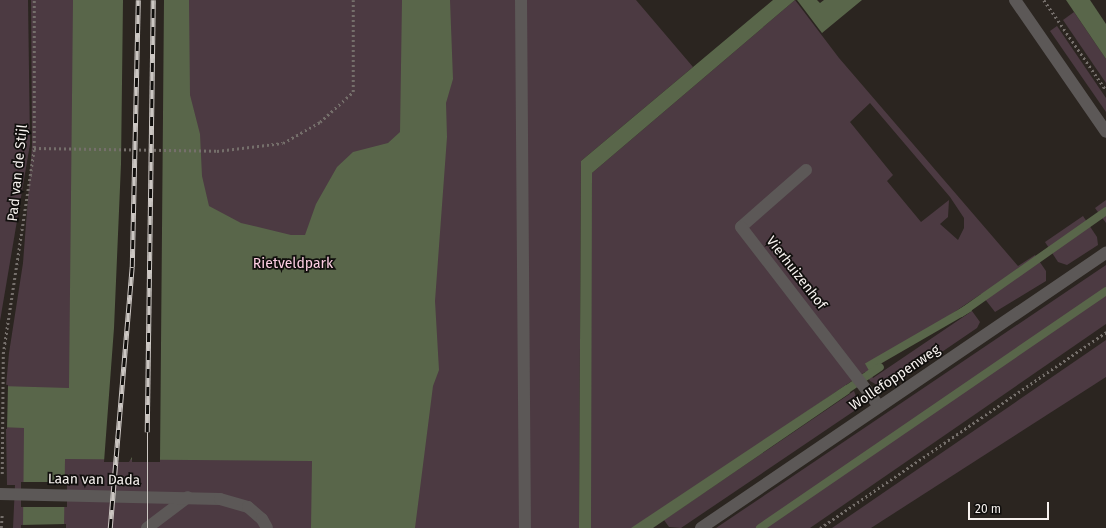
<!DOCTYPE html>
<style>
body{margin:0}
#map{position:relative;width:1106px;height:528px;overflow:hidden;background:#2b2520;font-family:"Fira Sans",sans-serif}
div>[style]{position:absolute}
.green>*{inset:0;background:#4c3a42}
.water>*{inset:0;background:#59664a;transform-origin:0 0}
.pier>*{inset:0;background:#2b2520;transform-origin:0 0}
.stream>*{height:8px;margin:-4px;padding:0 4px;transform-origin:4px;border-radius:4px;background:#59664a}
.path>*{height:2.5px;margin-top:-1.25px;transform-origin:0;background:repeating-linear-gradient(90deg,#756f6b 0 2px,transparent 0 5px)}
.pedestrian>*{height:12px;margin:-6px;padding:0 6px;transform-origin:6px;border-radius:6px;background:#5c5857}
.minor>*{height:12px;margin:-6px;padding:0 6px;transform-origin:6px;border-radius:6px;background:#5c5857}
.tertiary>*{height:12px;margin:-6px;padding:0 6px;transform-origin:6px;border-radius:6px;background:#5c5857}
.tram>*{height:1px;margin:-0.5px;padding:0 0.5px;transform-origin:0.5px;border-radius:0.5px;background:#ccc7c3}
.rail>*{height:4.5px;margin-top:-2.25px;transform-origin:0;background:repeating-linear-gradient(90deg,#110f0d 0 9px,#ccc7c3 0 18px);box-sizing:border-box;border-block:1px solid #ccc7c3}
span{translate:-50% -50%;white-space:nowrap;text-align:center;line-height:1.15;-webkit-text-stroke:3.5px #110f0d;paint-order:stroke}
.street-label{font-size:14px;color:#f7f2ef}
.park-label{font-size:14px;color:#fecee3}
.scale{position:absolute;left:968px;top:502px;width:81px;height:18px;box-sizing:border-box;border:2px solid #f7f2ef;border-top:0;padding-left:5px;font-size:12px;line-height:14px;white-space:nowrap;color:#f7f2ef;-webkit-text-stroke:3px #110f0d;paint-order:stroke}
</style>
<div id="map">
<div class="green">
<i style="clip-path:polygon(0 0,28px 0,30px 144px,0 321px)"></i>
<i style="clip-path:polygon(31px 0,636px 0,693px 67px,581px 161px,579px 528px,13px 528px,15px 485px,7px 485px,6px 427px,16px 427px,6px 386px,9px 353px,23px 263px,32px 145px)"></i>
<i style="clip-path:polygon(evenodd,795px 0,839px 58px,1018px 266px,1035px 255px,1046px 271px,1046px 281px,995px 312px,981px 294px,869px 370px,873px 378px,972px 311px,980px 322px,977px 328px,886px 390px,870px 381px,865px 372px,636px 528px,585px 528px,592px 173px,795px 0,870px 103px,950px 197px,964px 218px,964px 228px,958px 240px,940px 224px,948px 217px,949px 200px,921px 222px,887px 181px,893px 175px,850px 122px,870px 103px)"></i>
<i style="clip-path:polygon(1074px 12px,1106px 59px,1106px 83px,1063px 20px)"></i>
<i style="clip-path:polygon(1057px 26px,1106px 98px,1106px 112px,1050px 31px)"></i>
<i style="clip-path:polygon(1106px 200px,1106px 223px,1095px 208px)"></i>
<i style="clip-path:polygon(1083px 216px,1097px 237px,1098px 245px,1067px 265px,1058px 262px,1045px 242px)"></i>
<i style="clip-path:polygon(1106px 265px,1106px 324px,810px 528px,716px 528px)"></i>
<i style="clip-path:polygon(1106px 340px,1106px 377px,871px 528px,832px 528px)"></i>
<i style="clip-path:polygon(854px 391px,860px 407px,681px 528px,669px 527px,664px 520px)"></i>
</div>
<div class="water">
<i style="clip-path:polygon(73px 0,189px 0,190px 95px,200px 134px,202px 176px,209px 206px,241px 223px,291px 235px,305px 235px,316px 204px,337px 167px,353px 152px,388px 143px,400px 132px,402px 0,450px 0,453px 79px,446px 103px,447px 137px,435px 301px,439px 370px,433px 386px,415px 528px,311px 528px,312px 461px,65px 459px,64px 528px,23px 528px,24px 428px,0 427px,0 386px,69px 388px)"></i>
<i style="clip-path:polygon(773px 0,795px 0,592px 173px,591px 528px,579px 528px,581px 161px)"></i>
<i style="clip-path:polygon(797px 0,817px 0,820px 3px,824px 0,862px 0,822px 33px)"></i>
<i style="clip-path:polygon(1066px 0,1090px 0,1106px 24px,1106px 59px)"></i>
<i style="left:968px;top:304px;width:8px;height:119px;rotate:60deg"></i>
<i style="clip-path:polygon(846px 385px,850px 393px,653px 528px,631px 528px)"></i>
</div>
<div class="pier">
<i style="clip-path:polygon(123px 0,164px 0,160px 462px,132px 462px,132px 457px,129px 462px,104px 462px,114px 328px,121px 164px)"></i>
<i style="clip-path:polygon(0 384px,8px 385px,7px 429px,0 429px)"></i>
<i style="left:21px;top:482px;width:46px;height:25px"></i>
<i style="clip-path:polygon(66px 524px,66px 528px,21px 528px,21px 525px)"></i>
</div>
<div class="stream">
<i style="left:961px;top:313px;width:177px;rotate:-35.1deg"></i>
<i style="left:840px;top:394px;width:48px;rotate:-34deg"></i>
<i style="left:760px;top:528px;width:419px;rotate:-34.4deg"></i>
</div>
<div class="path">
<i style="left:1044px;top:0;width:109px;rotate:55.4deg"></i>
<i style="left:34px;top:148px;width:183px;rotate:0.9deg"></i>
<i style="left:217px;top:151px;width:66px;rotate:-6.9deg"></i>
<i style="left:283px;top:143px;width:43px;rotate:-29.6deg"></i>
<i style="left:320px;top:122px;width:45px;rotate:-42.3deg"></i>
<i style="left:353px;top:92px;width:92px;rotate:-90deg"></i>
<i style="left:2px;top:474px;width:120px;rotate:-89.5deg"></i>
<i style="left:3px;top:354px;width:208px;rotate:-81.4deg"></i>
<i style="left:34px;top:148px;width:148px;rotate:-90deg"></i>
<i style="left:1px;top:528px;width:13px;rotate:-86deg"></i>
<i style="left:820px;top:528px;width:347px;rotate:-34.4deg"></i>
</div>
<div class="pedestrian">
<i style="left:521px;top:0;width:528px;rotate:89.57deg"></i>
</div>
<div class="minor">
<i style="left:1015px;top:0;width:160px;rotate:55.4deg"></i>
<i style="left:806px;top:170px;width:86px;rotate:138.8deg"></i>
<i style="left:741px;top:227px;width:226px;rotate:52.4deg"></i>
<i style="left:147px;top:528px;width:51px;rotate:-37.1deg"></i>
<i style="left:701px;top:528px;width:490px;rotate:-34.2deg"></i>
</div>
<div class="tertiary">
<i style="left:0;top:494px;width:220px;rotate:1.3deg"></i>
<i style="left:220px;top:499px;width:29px;rotate:16deg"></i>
<i style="left:248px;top:507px;width:18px;rotate:41deg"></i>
<i style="left:262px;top:519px;width:10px;rotate:61deg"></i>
</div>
<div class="tram">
<i style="left:147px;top:528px;width:96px;rotate:-90deg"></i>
</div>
<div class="rail">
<i style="left:147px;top:432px;width:432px;rotate:-89.2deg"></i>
<i style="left:110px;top:528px;width:262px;rotate:-85.2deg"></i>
<i style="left:132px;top:267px;width:267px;rotate:-88.7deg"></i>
</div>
<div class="street-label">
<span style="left:18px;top:173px;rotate:-84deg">Pad van de Stijl</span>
<span style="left:796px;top:273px;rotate:52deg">Vierhuizenhof</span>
<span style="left:895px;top:378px;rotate:-34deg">Wollefoppenweg</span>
<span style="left:94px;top:480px;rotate:1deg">Laan van Dada</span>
</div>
<div class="park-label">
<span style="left:293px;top:264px">Rietveldpark</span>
</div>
<div class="scale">20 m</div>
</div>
